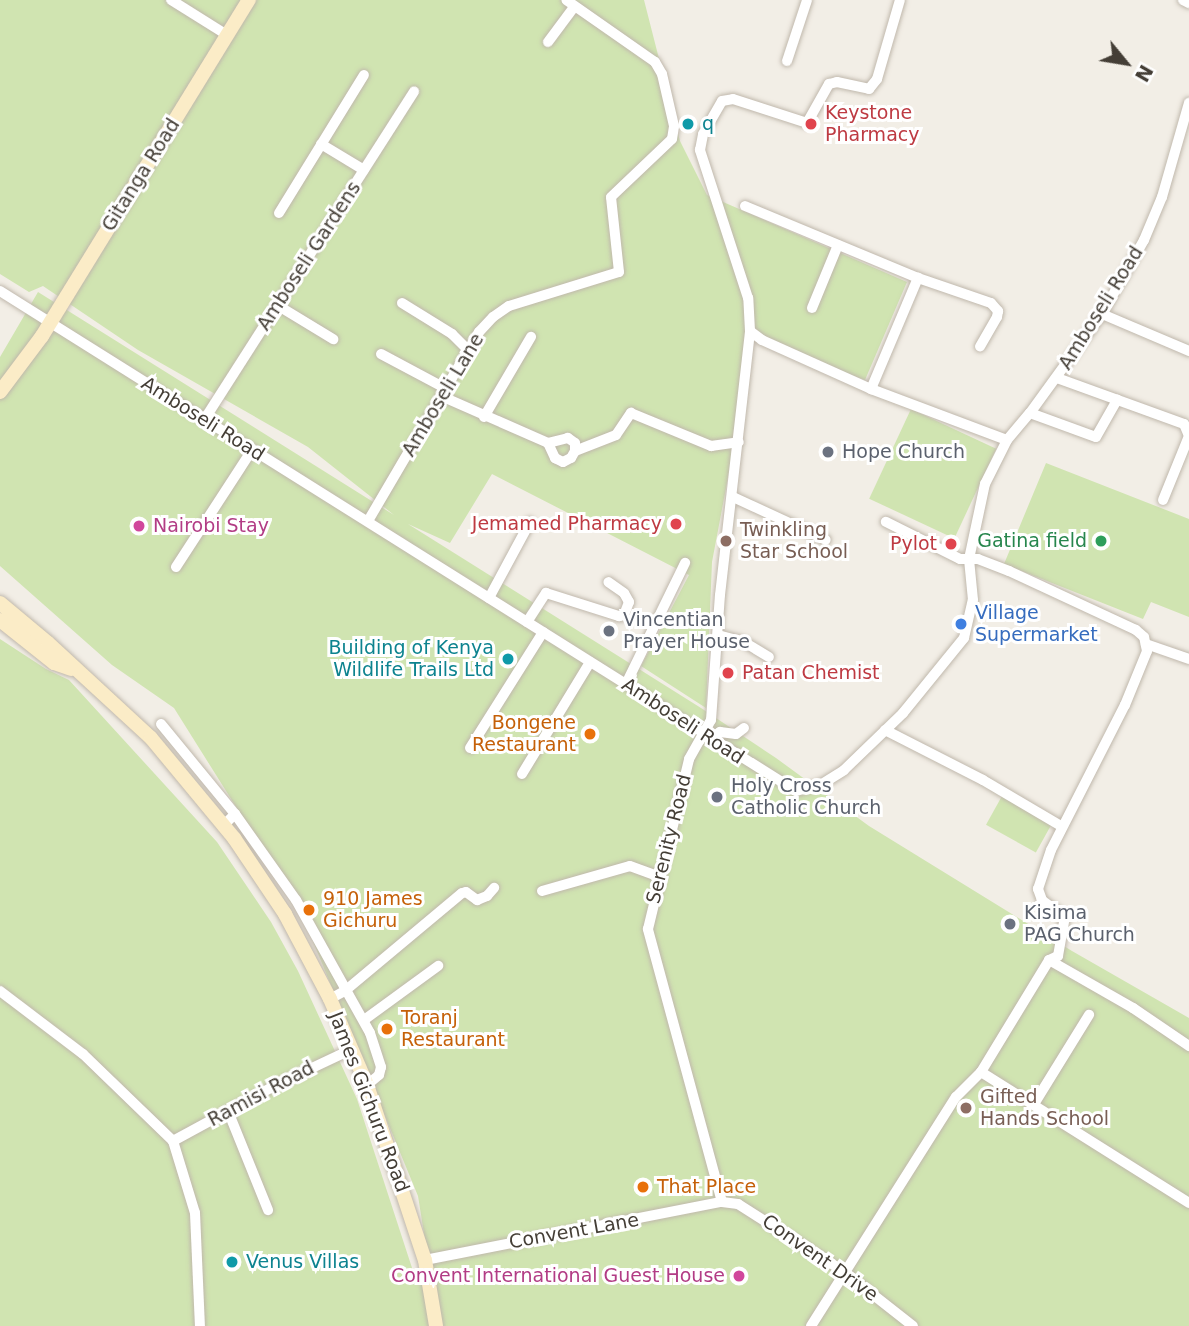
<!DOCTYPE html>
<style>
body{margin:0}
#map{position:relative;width:1189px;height:1326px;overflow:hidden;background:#f2eee6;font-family:"DejaVu Sans",sans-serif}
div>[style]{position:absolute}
.green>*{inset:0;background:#d0e4b1;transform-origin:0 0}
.roads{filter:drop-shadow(0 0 2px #c0b8ac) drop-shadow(0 0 2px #c0b8ac)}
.street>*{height:10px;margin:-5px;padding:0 5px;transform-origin:5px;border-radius:5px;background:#fff}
.secondary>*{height:14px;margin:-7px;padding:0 7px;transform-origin:7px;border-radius:7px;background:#fbecc7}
.dots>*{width:19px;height:19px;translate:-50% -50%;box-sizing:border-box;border:4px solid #fff;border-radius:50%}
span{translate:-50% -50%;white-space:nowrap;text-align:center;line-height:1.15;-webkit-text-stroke:6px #fff;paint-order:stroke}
.health-label{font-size:19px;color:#be3a42}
.left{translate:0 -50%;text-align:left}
.right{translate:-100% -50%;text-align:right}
.culture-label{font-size:19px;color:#0d838f}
.street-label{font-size:19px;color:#443e36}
.worship-label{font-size:19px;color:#5b616d}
.hotel-label{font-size:19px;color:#b23c85}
.education-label{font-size:19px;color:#785e54}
.leisure-label{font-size:19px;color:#27864d}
.shop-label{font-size:19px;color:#366cbe}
.food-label{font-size:19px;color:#c56008}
.north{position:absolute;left:1091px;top:28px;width:70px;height:70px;-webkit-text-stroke:5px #fff;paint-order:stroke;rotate:120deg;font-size:19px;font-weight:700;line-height:28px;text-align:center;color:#443e36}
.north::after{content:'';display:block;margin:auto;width:24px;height:32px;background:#443e36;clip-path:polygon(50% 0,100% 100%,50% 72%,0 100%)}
</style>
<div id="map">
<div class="green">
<i style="clip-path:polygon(0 0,644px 0,680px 141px,707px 195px,907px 282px,865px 380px,754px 340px,712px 562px,706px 708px,641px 666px,689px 575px,492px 474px,450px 543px,408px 524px,701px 708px,776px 758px,869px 826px,1072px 951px,1189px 1018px,1189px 1326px,0 1326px,0 639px,46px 669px,69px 680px,217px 842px,271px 922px,298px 971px,357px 1099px,414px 1274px,430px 1271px,418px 1196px,312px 939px,270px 861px,174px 708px,112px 665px,0 566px,0 357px,38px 292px,394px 515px,308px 447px,138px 350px,43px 286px,29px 292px,0 274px)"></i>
<i style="left:911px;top:409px;width:94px;height:99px;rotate:25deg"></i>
<i style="clip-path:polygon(1046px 463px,1189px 519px,1189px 617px,1151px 602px,1143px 619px,1004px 564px)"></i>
<i style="left:1002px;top:796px;width:57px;height:33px;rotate:29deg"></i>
</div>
<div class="roads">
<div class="street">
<i style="left:171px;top:0;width:66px;rotate:32deg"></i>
<i style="left:1183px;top:0;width:7px;rotate:27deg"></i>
<i style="left:548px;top:42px;width:44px;rotate:-53.4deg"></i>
<i style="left:787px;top:61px;width:64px;rotate:-71.8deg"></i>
<i style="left:321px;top:144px;width:50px;rotate:31.2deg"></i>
<i style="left:745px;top:206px;width:187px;rotate:22.6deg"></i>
<i style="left:918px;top:278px;width:77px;rotate:18.9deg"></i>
<i style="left:991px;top:303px;width:11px;rotate:49deg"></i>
<i style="left:998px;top:311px;width:6px;rotate:99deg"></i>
<i style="left:997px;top:317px;width:34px;rotate:120deg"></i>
<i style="left:279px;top:213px;width:162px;rotate:-58.4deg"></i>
<i style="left:0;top:291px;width:940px;rotate:32.13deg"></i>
<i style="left:796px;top:791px;width:27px;rotate:-15deg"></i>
<i style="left:822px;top:784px;width:26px;rotate:-32deg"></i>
<i style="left:844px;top:770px;width:82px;rotate:-44deg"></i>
<i style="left:903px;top:713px;width:97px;rotate:-50.9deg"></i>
<i style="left:964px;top:638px;width:39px;rotate:-77deg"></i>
<i style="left:973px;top:600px;width:41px;rotate:-95.6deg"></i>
<i style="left:969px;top:559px;width:77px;rotate:-78deg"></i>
<i style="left:985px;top:484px;width:49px;rotate:-63.4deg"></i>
<i style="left:1007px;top:440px;width:35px;rotate:-50deg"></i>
<i style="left:1030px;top:413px;width:122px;rotate:-54deg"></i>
<i style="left:1102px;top:314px;width:85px;rotate:-60.4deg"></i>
<i style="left:1144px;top:240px;width:47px;rotate:-67.3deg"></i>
<i style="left:1162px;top:197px;width:98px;rotate:-74deg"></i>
<i style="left:402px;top:303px;width:59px;rotate:31.8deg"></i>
<i style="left:452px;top:334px;width:23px;rotate:45deg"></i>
<i style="left:277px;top:305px;width:66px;rotate:31.3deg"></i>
<i style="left:812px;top:308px;width:68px;rotate:-67.6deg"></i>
<i style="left:1102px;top:314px;width:95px;rotate:23deg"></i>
<i style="left:750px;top:331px;width:15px;rotate:37deg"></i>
<i style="left:762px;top:340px;width:120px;rotate:24.2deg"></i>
<i style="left:871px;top:389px;width:145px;rotate:20.6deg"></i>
<i style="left:381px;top:354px;width:72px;rotate:28deg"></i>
<i style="left:1057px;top:378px;width:135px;rotate:19.9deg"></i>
<i style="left:1184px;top:424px;width:13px;rotate:67deg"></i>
<i style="left:1189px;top:436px;width:69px;rotate:112.1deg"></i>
<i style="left:871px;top:389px;width:121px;rotate:-67.1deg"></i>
<i style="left:441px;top:396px;width:117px;rotate:23.7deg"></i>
<i style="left:548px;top:443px;width:17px;rotate:65deg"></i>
<i style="left:555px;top:458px;width:9px;rotate:27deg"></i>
<i style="left:563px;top:462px;width:9px;rotate:-27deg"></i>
<i style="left:571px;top:458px;width:8px;rotate:-60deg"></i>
<i style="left:575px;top:451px;width:8px;rotate:-90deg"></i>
<i style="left:575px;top:443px;width:9px;rotate:-144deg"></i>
<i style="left:568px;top:438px;width:21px;rotate:166deg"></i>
<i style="left:1030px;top:413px;width:70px;rotate:20deg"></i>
<i style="left:1096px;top:437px;width:43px;rotate:-60.4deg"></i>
<i style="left:484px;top:417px;width:93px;rotate:-59.6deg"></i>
<i style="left:204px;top:420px;width:390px;rotate:-57.4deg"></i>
<i style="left:575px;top:451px;width:44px;rotate:-21.3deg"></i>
<i style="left:616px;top:435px;width:27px;rotate:-56deg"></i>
<i style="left:631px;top:413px;width:87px;rotate:22.4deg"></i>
<i style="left:711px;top:446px;width:28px;rotate:-8deg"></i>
<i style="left:733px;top:497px;width:102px;rotate:24.8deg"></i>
<i style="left:368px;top:521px;width:219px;rotate:-59.6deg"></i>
<i style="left:479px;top:332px;width:21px;rotate:-47deg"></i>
<i style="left:493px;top:317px;width:19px;rotate:-35deg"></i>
<i style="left:509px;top:306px;width:115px;rotate:-17.2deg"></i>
<i style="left:619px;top:272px;width:75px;rotate:-96.1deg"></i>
<i style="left:611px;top:197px;width:84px;rotate:-43.6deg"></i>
<i style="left:672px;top:139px;width:13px;rotate:-81deg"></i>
<i style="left:674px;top:126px;width:53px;rotate:-103deg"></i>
<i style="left:662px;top:74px;width:14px;rotate:-120deg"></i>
<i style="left:655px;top:62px;width:108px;rotate:-145.1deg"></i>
<i style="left:176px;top:567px;width:140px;rotate:-57deg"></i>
<i style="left:489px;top:598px;width:86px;rotate:-61.7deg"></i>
<i style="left:527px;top:622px;width:35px;rotate:-57deg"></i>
<i style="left:546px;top:593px;width:77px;rotate:17.5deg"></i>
<i style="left:619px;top:616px;width:5px;rotate:-11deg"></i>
<i style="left:624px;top:615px;width:14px;rotate:-69deg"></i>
<i style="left:629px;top:602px;width:10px;rotate:-119deg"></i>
<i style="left:624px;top:593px;width:19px;rotate:-145deg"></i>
<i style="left:718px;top:635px;width:27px;rotate:15deg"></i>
<i style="left:744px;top:642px;width:29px;rotate:31deg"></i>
<i style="left:1146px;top:644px;width:46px;rotate:19.2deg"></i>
<i style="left:626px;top:684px;width:135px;rotate:-64deg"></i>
<i style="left:161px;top:724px;width:117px;rotate:50.6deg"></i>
<i style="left:235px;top:814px;width:16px;rotate:135deg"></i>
<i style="left:885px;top:730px;width:110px;rotate:27deg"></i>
<i style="left:983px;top:780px;width:91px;rotate:30.5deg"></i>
<i style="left:711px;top:738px;width:11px;rotate:-34deg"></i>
<i style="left:720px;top:732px;width:16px;rotate:7deg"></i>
<i style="left:736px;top:734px;width:10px;rotate:-37deg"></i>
<i style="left:470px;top:748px;width:137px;rotate:-57.8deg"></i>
<i style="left:522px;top:774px;width:131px;rotate:-58.7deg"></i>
<i style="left:235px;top:814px;width:105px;rotate:54.7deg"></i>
<i style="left:296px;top:900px;width:103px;rotate:60.9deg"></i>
<i style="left:346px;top:990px;width:151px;rotate:-39.9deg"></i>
<i style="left:462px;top:893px;width:4px;rotate:-14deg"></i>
<i style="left:466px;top:892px;width:14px;rotate:36deg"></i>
<i style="left:477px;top:900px;width:11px;rotate:-22deg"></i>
<i style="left:487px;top:896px;width:11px;rotate:-49deg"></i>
<i style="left:542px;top:891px;width:91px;rotate:-15.9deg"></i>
<i style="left:630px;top:866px;width:32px;rotate:20deg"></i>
<i style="left:1049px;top:960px;width:97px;rotate:29.7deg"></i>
<i style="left:1133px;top:1008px;width:68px;rotate:34.2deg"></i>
<i style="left:0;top:991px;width:104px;rotate:37.2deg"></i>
<i style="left:83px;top:1054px;width:125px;rotate:44deg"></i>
<i style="left:173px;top:1141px;width:75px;rotate:73deg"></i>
<i style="left:195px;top:1213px;width:113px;rotate:87.5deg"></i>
<i style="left:330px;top:999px;width:18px;rotate:-29deg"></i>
<i style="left:346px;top:990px;width:49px;rotate:60.8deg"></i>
<i style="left:370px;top:1033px;width:36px;rotate:72deg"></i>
<i style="left:381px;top:1067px;width:8px;rotate:104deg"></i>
<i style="left:379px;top:1075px;width:16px;rotate:140deg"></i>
<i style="left:364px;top:1020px;width:92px;rotate:-36.1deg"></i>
<i style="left:981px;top:1072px;width:246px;rotate:32.2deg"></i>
<i style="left:1034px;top:1104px;width:105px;rotate:-58.3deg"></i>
<i style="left:228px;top:1111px;width:107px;rotate:68deg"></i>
<i style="left:173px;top:1141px;width:117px;rotate:-28.5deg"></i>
<i style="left:276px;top:1085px;width:82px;rotate:-25.3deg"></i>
<i style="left:722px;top:1202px;width:283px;rotate:-105.2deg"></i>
<i style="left:648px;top:929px;width:175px;rotate:-76.4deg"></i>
<i style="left:689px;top:759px;width:45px;rotate:-60.6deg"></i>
<i style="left:711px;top:720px;width:125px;rotate:-85.9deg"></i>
<i style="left:720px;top:595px;width:266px;rotate:-83.5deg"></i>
<i style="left:750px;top:331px;width:33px;rotate:-93deg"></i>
<i style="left:748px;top:298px;width:156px;rotate:-108deg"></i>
<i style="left:700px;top:150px;width:16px;rotate:-79deg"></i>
<i style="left:703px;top:134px;width:38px;rotate:-60deg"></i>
<i style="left:722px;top:101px;width:11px;rotate:-10deg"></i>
<i style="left:733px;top:99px;width:78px;rotate:18deg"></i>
<i style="left:807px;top:123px;width:45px;rotate:-60.6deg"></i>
<i style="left:829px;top:84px;width:8px;rotate:-14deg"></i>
<i style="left:837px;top:82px;width:33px;rotate:12deg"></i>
<i style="left:869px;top:89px;width:13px;rotate:-51deg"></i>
<i style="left:877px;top:79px;width:82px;rotate:-73.8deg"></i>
<i style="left:425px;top:1260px;width:303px;rotate:-11.1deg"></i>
<i style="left:722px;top:1202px;width:16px;rotate:7deg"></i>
<i style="left:738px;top:1204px;width:125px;rotate:32.5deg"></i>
<i style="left:843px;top:1271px;width:89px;rotate:38.2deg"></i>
<i style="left:811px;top:1326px;width:271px;rotate:-57.7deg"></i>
<i style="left:956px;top:1097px;width:35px;rotate:-45deg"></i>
<i style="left:981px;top:1072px;width:131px;rotate:-58.7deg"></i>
<i style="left:1049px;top:960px;width:10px;rotate:-24deg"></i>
<i style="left:1058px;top:956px;width:40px;rotate:-80deg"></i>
<i style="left:1065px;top:917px;width:29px;rotate:-144deg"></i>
<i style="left:1042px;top:900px;width:12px;rotate:-110deg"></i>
<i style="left:1038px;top:889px;width:41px;rotate:-71.6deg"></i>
<i style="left:1051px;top:850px;width:163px;rotate:-63deg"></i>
<i style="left:1125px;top:705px;width:58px;rotate:-67.8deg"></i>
<i style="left:1147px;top:651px;width:14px;rotate:-102deg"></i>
<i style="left:1144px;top:637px;width:11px;rotate:-139deg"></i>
<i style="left:1136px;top:630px;width:140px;rotate:-155.1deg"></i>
<i style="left:1009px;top:571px;width:33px;rotate:-159deg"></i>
<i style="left:978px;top:559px;width:18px;rotate:180deg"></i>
<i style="left:960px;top:559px;width:83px;rotate:-153.4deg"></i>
</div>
<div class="secondary">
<i style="left:0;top:392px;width:70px;rotate:-53.1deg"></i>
<i style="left:42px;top:336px;width:395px;rotate:-58.4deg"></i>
<i style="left:0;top:603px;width:62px;rotate:39.8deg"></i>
<i style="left:48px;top:643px;width:140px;rotate:42.7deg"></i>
<i style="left:151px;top:738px;width:130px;rotate:50.3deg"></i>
<i style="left:234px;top:838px;width:92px;rotate:56.1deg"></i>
<i style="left:285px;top:914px;width:96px;rotate:62.1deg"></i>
<i style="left:330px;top:999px;width:94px;rotate:66.7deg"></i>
<i style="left:367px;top:1085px;width:184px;rotate:71.7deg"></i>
<i style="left:425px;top:1260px;width:67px;rotate:80.5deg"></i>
<i style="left:0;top:620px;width:69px;rotate:38.5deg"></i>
<i style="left:54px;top:663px;width:18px;rotate:19deg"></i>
</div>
</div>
<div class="dots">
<i style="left:688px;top:124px;background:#0f9aa8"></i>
<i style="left:811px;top:124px;background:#e0444e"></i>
<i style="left:828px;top:452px;background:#6b7280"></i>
<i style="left:676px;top:524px;background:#e0444e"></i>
<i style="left:139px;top:526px;background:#d1479c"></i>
<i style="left:726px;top:541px;background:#8d6e63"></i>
<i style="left:1101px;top:541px;background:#2e9e5b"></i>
<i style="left:951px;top:544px;background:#e0444e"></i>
<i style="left:961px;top:624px;background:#3f7fe0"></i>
<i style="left:609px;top:631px;background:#6b7280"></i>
<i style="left:508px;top:659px;background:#0f9aa8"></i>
<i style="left:728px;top:673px;background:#e0444e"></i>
<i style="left:590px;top:734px;background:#e8710a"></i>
<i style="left:717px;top:797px;background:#6b7280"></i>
<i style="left:309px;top:910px;background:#e8710a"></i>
<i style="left:1010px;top:924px;background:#6b7280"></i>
<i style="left:387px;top:1029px;background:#e8710a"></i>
<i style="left:966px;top:1108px;background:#8d6e63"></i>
<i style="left:643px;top:1187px;background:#e8710a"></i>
<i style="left:232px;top:1262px;background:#0f9aa8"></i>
<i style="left:739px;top:1276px;background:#d1479c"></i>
</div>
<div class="health-label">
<span class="left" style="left:825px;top:124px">Keystone<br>Pharmacy</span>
<span class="right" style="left:662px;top:524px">Jemamed Pharmacy</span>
<span class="right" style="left:937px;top:544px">Pylot</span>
<span class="left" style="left:742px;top:673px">Patan Chemist</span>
</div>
<div class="culture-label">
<span class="left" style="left:702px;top:124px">q</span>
<span class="right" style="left:494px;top:659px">Building of Kenya<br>Wildlife Trails Ltd</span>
<span class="left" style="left:246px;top:1262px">Venus Villas</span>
</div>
<div class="street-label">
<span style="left:141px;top:175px;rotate:-58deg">Gitanga Road</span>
<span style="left:309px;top:256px;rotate:-57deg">Amboseli Gardens</span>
<span style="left:1101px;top:308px;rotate:-58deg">Amboseli Road</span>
<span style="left:443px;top:395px;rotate:-59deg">Amboseli Lane</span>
<span style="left:203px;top:419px;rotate:32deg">Amboseli Road</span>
<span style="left:683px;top:721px;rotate:33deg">Amboseli Road</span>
<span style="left:669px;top:839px;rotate:-76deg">Serenity Road</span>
<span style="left:261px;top:1094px;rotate:-28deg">Ramisi Road</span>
<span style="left:369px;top:1102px;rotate:69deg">James Gichuru Road</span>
<span style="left:574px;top:1231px;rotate:-10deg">Convent Lane</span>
<span style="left:820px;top:1258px;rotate:35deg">Convent Drive</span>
</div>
<div class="worship-label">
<span class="left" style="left:842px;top:452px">Hope Church</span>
<span class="left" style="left:623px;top:631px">Vincentian<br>Prayer House</span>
<span class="left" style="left:731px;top:797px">Holy Cross<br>Catholic Church</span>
<span class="left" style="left:1024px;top:924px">Kisima<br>PAG Church</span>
</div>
<div class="hotel-label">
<span class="left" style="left:153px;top:526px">Nairobi Stay</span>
<span class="right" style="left:725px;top:1276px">Convent International Guest House</span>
</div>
<div class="education-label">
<span class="left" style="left:740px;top:541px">Twinkling<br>Star School</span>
<span class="left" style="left:980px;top:1108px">Gifted<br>Hands School</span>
</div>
<div class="leisure-label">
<span class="right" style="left:1087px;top:541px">Gatina field</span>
</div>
<div class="shop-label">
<span class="left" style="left:975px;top:624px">Village<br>Supermarket</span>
</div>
<div class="food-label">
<span class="right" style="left:576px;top:734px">Bongene<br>Restaurant</span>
<span class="left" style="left:323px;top:910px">910 James<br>Gichuru</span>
<span class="left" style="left:401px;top:1029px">Toranj<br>Restaurant</span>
<span class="left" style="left:657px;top:1187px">That Place</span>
</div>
<div class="north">N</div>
</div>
